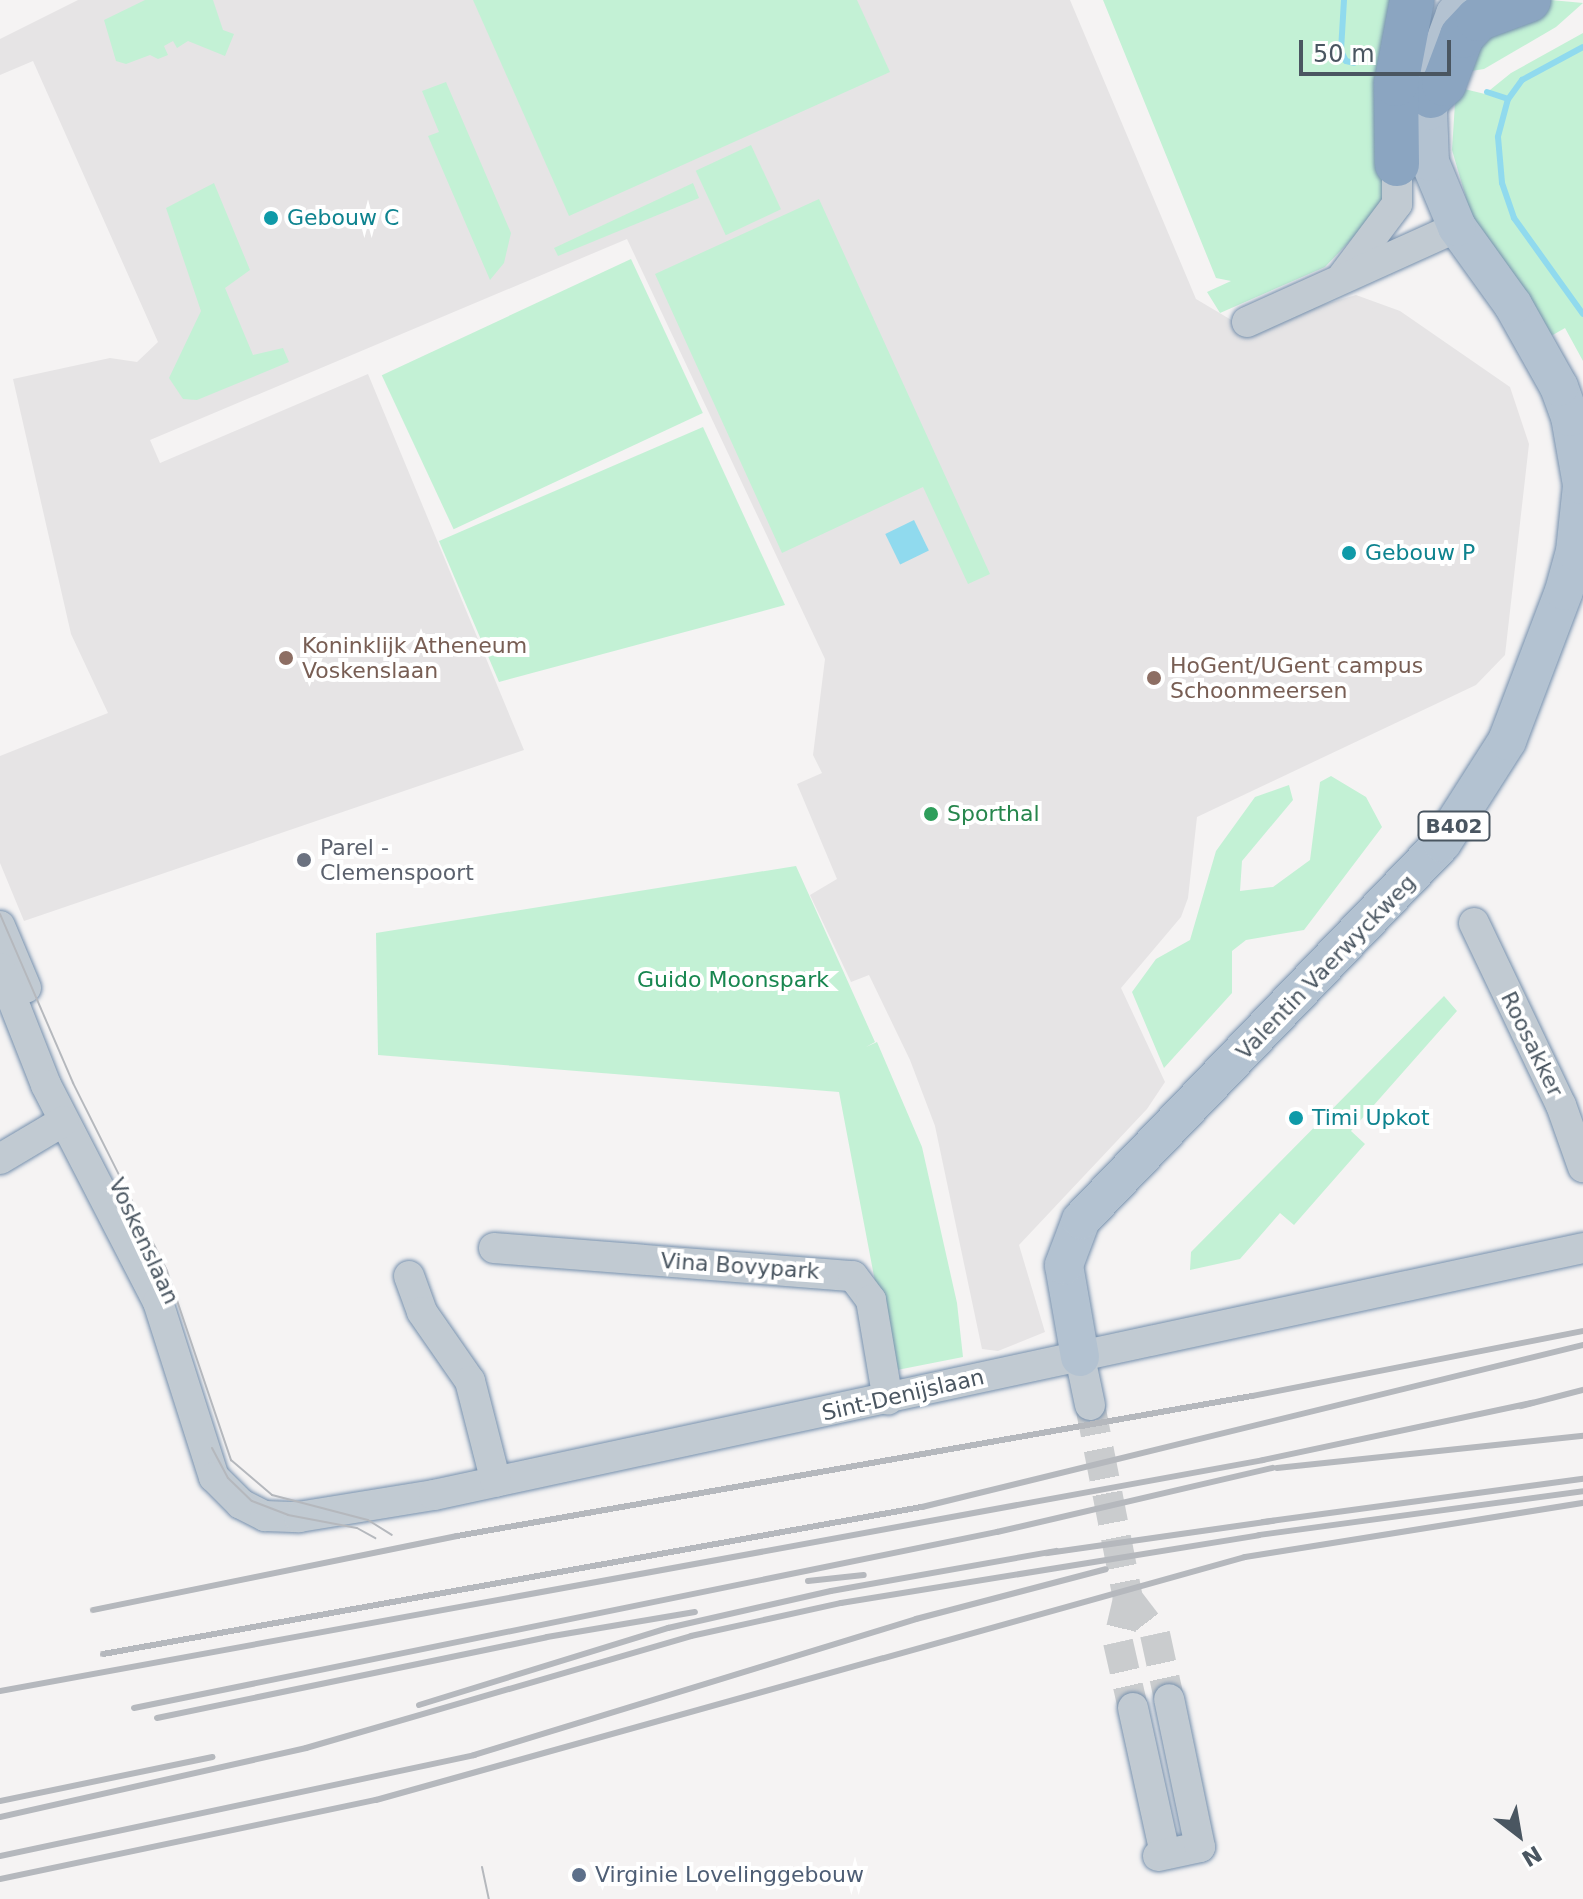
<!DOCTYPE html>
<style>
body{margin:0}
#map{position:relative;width:1583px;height:1899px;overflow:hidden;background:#f5f3f3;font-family:"DejaVu Sans",sans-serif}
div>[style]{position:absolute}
.education>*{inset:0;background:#e6e4e5}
.green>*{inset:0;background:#c3f1d5;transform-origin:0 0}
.water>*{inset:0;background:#90daee;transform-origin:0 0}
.stream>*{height:6px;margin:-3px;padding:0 3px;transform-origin:3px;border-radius:3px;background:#90daee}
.minor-tunnel>*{height:30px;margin-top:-15px;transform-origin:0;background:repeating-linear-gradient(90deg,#caccce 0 30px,transparent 0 45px)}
.roads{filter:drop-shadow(0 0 2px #7690ad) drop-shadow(0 0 2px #7690ad)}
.minor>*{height:30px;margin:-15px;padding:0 15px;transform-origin:15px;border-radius:15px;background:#c1cad2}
.major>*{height:38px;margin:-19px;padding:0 19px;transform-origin:19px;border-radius:19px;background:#b3c2d1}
.highway>*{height:44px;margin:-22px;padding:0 22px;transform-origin:22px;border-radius:22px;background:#8ba5c1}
.tram>*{height:2px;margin:-1px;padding:0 1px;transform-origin:1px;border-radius:1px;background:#b5b8bd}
.rail>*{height:6px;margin:-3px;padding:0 3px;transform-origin:3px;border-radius:3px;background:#b5b8bd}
.dots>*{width:22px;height:22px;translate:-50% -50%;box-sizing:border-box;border:4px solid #fff;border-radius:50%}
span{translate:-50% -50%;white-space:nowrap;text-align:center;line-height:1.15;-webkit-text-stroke:8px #fff;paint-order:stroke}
.shield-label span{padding:2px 6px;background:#fff;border:2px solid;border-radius:6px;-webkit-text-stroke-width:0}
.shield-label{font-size:20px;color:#4a5661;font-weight:700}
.culture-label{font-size:22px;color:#0d838f}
.left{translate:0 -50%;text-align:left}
.education-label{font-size:22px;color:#785e54}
.leisure-label{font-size:22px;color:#27864d}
.worship-label{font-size:22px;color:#5b616d}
.street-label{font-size:22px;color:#4a5661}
.park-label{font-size:22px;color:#17864f}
.service-label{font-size:22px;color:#4e5e75}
.north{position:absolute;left:1479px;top:1795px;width:80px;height:80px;-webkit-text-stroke:6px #fff;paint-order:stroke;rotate:149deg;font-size:22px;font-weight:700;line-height:32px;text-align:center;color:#4a5661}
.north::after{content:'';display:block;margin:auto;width:28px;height:36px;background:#4a5661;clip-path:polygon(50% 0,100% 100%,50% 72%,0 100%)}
.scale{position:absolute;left:1299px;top:40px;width:152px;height:36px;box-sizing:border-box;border:4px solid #4a5661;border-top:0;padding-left:10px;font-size:24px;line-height:28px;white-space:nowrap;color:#4a5661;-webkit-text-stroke:6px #fff;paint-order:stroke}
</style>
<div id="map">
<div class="education">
<i style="clip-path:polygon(78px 0,1070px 0,1196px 299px,1255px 334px,1318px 306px,1356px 295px,1400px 311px,1510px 387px,1529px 444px,1505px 655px,1476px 685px,1197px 817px,1188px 898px,1181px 917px,1121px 988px,1165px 1082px,1147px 1109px,1019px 1245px,1045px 1332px,998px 1351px,982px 1349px,935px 1126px,910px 1060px,869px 975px,851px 982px,810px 895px,837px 879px,797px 784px,822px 773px,813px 755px,825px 659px,627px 239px,150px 440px,160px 463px,368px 374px,524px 750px,24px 921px,0 863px,0 756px,108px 713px,71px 634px,13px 379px,110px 358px,137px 362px,158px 342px,33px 61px,0 75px,0 39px)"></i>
</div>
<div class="green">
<i style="clip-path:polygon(145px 0,213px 0,223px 30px,234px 34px,225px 56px,188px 41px,177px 48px,173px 41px,164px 46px,168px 55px,158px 59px,150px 55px,126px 64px,116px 61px,104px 20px)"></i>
<i style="clip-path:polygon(473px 0,857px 0,890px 72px,569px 216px)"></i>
<i style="clip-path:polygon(1103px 0,1402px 0,1388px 201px,1325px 267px,1220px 313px,1207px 292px,1231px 281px,1216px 278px)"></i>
<i style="clip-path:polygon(1551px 0,1583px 3px,1556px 27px,1484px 69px,1471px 71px,1472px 43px)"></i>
<i style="clip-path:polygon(1583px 33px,1583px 361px,1565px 328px,1551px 336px,1476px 232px,1452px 150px,1456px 87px,1485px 94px,1511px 73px)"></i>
<i style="clip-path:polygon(446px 82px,511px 233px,504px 263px,490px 280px,428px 136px,439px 132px,422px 91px)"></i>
<i style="left:751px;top:145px;width:71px;height:61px;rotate:65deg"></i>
<i style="clip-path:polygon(214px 183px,250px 270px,225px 288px,253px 355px,283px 348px,289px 362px,197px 400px,183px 399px,169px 378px,201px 311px,166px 208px)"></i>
<i style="clip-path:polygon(693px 183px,699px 198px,558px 256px,554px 248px)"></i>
<i style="clip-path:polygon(819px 199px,990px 574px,968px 584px,923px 487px,782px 553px,655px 274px)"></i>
<i style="left:631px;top:259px;width:170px;height:275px;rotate:65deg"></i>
<i style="clip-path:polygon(703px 427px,785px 605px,499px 682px,439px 541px)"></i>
<i style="clip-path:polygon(1331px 776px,1366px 797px,1382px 827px,1304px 930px,1246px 940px,1232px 951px,1232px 993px,1164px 1068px,1132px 992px,1156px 959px,1190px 940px,1216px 851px,1255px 797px,1289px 785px,1293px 800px,1242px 861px,1240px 891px,1273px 887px,1310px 860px,1320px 782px)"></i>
<i style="clip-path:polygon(796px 866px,875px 1042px,866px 1047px,877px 1042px,922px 1147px,957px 1303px,963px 1357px,892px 1371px,839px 1092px,378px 1055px,376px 933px)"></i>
<i style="clip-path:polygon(1444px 996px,1457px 1011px,1351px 1131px,1365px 1144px,1294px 1225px,1280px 1213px,1240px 1259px,1190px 1270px,1191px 1252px)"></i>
</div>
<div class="water">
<i style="left:914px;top:520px;width:34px;height:32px;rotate:64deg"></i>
</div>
<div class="stream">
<i style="left:1344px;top:0;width:51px;rotate:93.4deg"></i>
<i style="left:1341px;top:51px;width:11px;rotate:63deg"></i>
<i style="left:1346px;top:61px;width:8px;rotate:14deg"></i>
<i style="left:1583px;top:47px;width:69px;rotate:151.6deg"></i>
<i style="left:1522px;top:80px;width:24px;rotate:126deg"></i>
<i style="left:1508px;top:99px;width:39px;rotate:105deg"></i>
<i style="left:1498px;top:137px;width:46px;rotate:85deg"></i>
<i style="left:1502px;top:183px;width:37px;rotate:71deg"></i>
<i style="left:1514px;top:218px;width:118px;rotate:54.3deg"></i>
<i style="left:1487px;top:92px;width:22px;rotate:18deg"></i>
</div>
<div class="minor-tunnel">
<i style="left:1090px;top:1405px;width:198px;rotate:78.9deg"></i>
<i style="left:1128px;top:1599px;width:44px;rotate:103.1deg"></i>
<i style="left:1118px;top:1642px;width:68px;rotate:77.2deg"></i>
<i style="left:1128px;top:1599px;width:44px;rotate:52.4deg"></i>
<i style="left:1155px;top:1634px;width:66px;rotate:77.8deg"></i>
</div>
<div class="roads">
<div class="minor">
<i style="left:1343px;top:276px;width:90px;rotate:-53.1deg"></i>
<i style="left:1397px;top:204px;width:40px;rotate:-90deg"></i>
<i style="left:1397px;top:164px;width:15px;rotate:-62deg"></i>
<i style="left:1247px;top:322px;width:230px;rotate:-24.3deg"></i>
<i style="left:1474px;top:923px;width:202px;rotate:64.5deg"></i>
<i style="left:1561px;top:1105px;width:66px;rotate:70.5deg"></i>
<i style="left:0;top:926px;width:67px;rotate:67.2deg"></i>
<i style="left:0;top:968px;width:126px;rotate:68.5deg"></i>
<i style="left:46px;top:1085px;width:244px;rotate:62.7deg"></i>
<i style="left:158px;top:1302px;width:184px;rotate:72.3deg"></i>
<i style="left:214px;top:1477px;width:38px;rotate:45deg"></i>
<i style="left:241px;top:1504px;width:27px;rotate:27deg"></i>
<i style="left:265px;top:1516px;width:34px;rotate:2deg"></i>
<i style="left:299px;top:1517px;width:137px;rotate:-9.3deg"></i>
<i style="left:434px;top:1495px;width:1175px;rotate:-12.13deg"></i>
<i style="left:0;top:1159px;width:74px;rotate:-30.7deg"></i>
<i style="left:494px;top:1248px;width:360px;rotate:4.5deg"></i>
<i style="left:853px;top:1276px;width:30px;rotate:53deg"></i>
<i style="left:871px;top:1300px;width:101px;rotate:80.4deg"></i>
<i style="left:409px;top:1276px;width:38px;rotate:70deg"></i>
<i style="left:422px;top:1312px;width:84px;rotate:55.2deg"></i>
<i style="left:470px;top:1381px;width:104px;rotate:75.6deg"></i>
<i style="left:1080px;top:1357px;width:49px;rotate:78.2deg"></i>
<i style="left:1133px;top:1708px;width:149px;rotate:77.6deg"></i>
<i style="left:1158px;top:1856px;width:43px;rotate:-12.1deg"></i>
<i style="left:1200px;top:1847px;width:151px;rotate:-101.8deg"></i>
</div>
<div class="major">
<i style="left:1080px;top:1357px;width:93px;rotate:-99.9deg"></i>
<i style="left:1064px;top:1265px;width:48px;rotate:-69.3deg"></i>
<i style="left:1081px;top:1220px;width:522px;rotate:-46.24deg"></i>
<i style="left:1442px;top:843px;width:121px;rotate:-57.5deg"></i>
<i style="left:1507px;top:741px;width:160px;rotate:-69.2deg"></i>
<i style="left:1564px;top:591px;width:41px;rotate:-74.6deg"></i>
<i style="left:1575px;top:551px;width:66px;rotate:-83.9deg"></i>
<i style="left:1582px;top:485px;width:69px;rotate:-100deg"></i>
<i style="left:1570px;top:417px;width:32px;rotate:-110deg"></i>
<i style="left:1559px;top:387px;width:94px;rotate:-119.3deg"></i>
<i style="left:1513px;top:305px;width:96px;rotate:-125.7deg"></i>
<i style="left:1457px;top:227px;width:70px;rotate:-112.6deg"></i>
<i style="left:1430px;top:162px;width:51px;rotate:-92.2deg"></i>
<i style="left:1428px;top:111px;width:49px;rotate:-79.4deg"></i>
<i style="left:1437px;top:63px;width:52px;rotate:-69.8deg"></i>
<i style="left:1455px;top:14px;width:18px;rotate:-49deg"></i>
</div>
<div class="highway">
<i style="left:1431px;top:96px;width:18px;rotate:-43deg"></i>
<i style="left:1444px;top:84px;width:51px;rotate:-69.4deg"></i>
<i style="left:1462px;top:36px;width:23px;rotate:-47deg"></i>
<i style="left:1478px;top:19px;width:54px;rotate:-20.4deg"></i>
<i style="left:1397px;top:164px;width:80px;rotate:-90.7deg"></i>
<i style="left:1396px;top:84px;width:86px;rotate:-79.2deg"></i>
</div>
</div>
<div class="tram">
<i style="left:0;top:914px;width:184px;rotate:66.6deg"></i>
<i style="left:73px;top:1083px;width:210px;rotate:63.4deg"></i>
<i style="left:167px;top:1271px;width:200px;rotate:71.3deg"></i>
<i style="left:231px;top:1460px;width:54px;rotate:40.5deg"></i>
<i style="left:272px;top:1495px;width:99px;rotate:14.6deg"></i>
<i style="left:368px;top:1520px;width:28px;rotate:32deg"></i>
<i style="left:212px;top:1448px;width:34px;rotate:62deg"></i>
<i style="left:228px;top:1478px;width:33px;rotate:44deg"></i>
<i style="left:252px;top:1501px;width:39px;rotate:21deg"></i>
<i style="left:288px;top:1515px;width:70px;rotate:10.7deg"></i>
<i style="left:357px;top:1528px;width:21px;rotate:29deg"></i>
<i style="left:482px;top:1867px;width:33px;rotate:78deg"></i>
</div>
<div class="rail">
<i style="left:1521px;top:1406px;width:64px;rotate:-14.5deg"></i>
<i style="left:1277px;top:1468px;width:308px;rotate:-6deg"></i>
<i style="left:1263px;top:1522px;width:323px;rotate:-7.7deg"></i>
<i style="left:1047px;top:1553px;width:228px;rotate:-8.1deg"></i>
<i style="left:808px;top:1581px;width:56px;rotate:-6.1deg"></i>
<i style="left:93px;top:1610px;width:371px;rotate:-11.5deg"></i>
<i style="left:457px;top:1536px;width:807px;rotate:-9.99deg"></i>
<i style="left:1252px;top:1396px;width:337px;rotate:-11.1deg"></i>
<i style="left:103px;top:1654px;width:832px;rotate:-10.18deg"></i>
<i style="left:922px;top:1507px;width:681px;rotate:-13.77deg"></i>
<i style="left:0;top:1691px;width:1284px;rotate:-10.36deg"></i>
<i style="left:1263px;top:1460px;width:275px;rotate:-12deg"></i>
<i style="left:419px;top:1705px;width:261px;rotate:-17.2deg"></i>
<i style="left:668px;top:1628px;width:167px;rotate:-12.8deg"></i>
<i style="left:831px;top:1591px;width:229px;rotate:-10.1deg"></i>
<i style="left:134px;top:1708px;width:881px;rotate:-11.53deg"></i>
<i style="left:997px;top:1532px;width:283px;rotate:-13.1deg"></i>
<i style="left:157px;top:1718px;width:398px;rotate:-11.7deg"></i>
<i style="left:547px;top:1637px;width:150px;rotate:-9.6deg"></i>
<i style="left:0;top:1801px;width:217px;rotate:-11.7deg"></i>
<i style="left:0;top:1817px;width:314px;rotate:-12.7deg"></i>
<i style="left:306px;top:1748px;width:401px;rotate:-16.2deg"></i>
<i style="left:691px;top:1636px;width:154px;rotate:-12.4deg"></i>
<i style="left:841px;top:1603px;width:423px;rotate:-9.2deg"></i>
<i style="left:1259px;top:1535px;width:327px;rotate:-7.7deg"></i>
<i style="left:0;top:1856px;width:485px;rotate:-12deg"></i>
<i style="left:474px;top:1755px;width:462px;rotate:-17.1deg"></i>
<i style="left:916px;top:1619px;width:196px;rotate:-14.7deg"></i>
<i style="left:0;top:1879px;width:384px;rotate:-11.9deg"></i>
<i style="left:376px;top:1800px;width:902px;rotate:-15.62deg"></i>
<i style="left:1245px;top:1557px;width:342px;rotate:-9.1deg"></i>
</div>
<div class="dots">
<i style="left:271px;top:218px;background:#0f9aa8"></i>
<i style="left:1349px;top:553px;background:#0f9aa8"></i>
<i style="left:286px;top:658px;background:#8d6e63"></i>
<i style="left:1154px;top:678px;background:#8d6e63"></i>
<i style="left:931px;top:814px;background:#2e9e5b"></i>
<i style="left:304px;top:860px;background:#6b7280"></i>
<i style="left:1296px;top:1118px;background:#0f9aa8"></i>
<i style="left:579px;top:1875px;background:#5c6f8a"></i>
</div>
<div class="shield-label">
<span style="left:1454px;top:826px">B402</span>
</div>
<div class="culture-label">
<span class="left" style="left:287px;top:218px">Gebouw C</span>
<span class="left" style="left:1365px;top:553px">Gebouw P</span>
<span class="left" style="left:1312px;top:1118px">Timi Upkot</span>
</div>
<div class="education-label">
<span class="left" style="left:302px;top:658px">Koninklijk Atheneum<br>Voskenslaan</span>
<span class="left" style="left:1170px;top:678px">HoGent/UGent campus<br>Schoonmeersen</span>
</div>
<div class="leisure-label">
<span class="left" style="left:947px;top:814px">Sporthal</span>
</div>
<div class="worship-label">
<span class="left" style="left:320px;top:860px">Parel -<br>Clemenspoort</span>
</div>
<div class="street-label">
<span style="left:1326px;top:967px;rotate:-46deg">Valentin Vaerwyckweg</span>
<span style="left:1532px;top:1044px;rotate:64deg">Roosakker</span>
<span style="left:144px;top:1241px;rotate:65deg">Voskenslaan</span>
<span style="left:740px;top:1266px;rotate:4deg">Vina Bovypark</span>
<span style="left:903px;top:1395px;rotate:-13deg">Sint-Denijslaan</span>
</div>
<div class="park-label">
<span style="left:733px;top:980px">Guido Moonspark</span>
</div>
<div class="service-label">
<span class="left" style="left:595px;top:1875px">Virginie Lovelinggebouw</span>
</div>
<div class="north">N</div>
<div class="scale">50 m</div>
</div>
